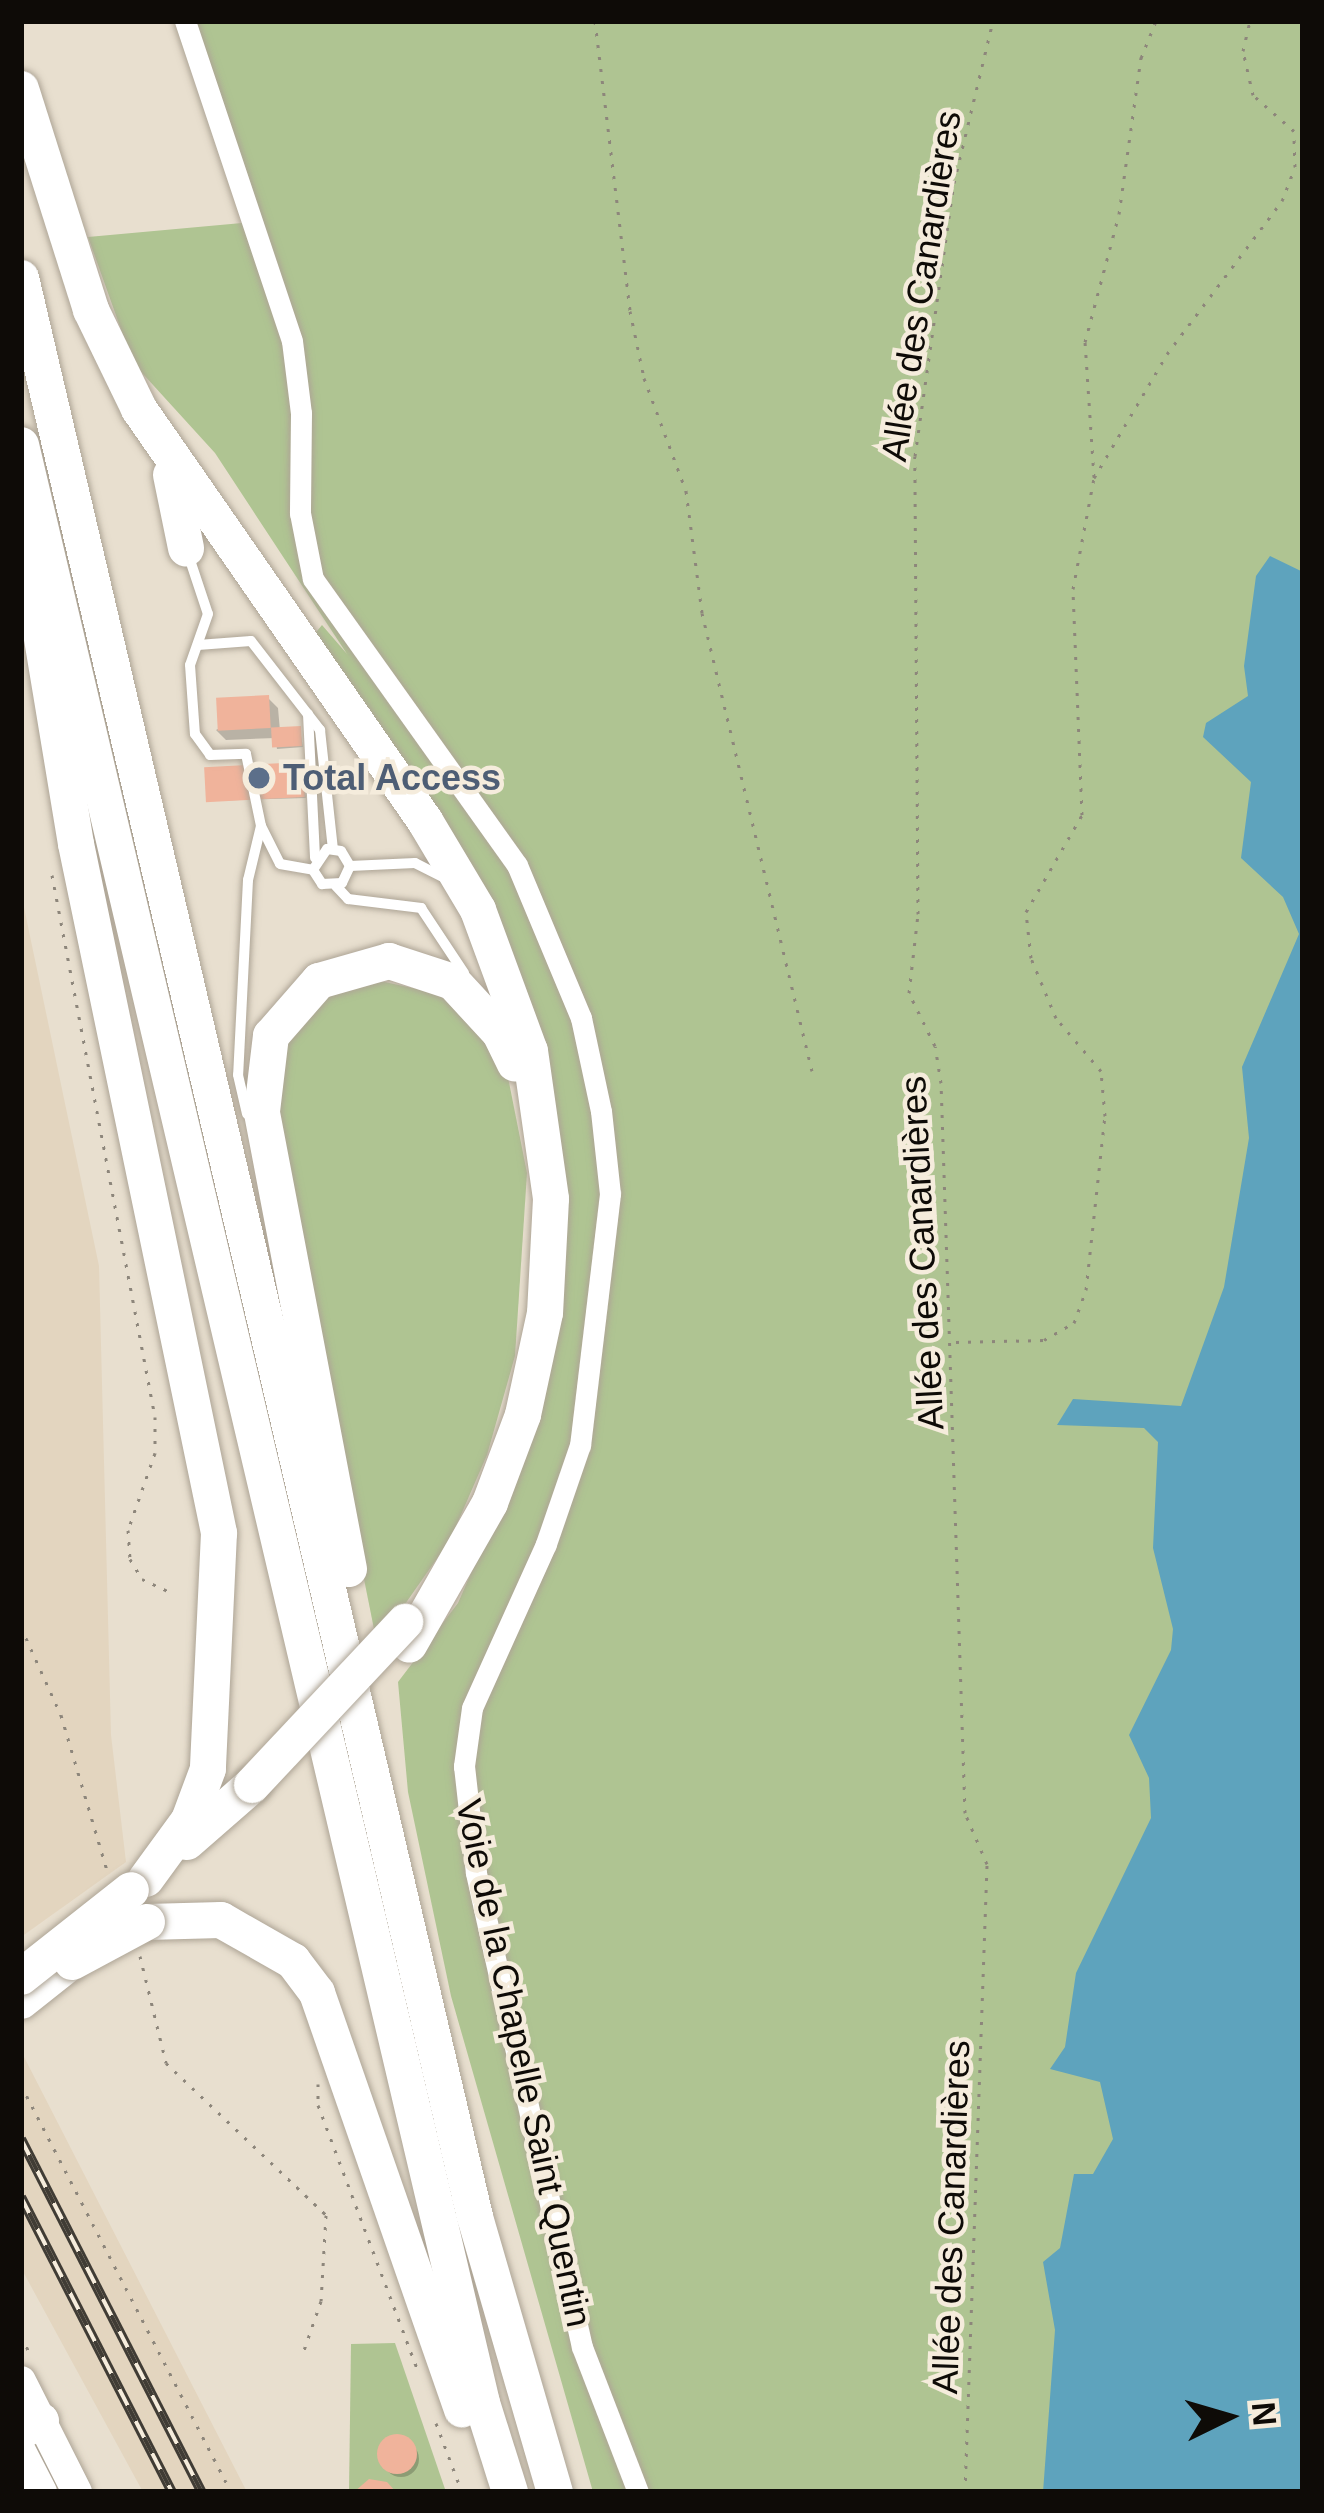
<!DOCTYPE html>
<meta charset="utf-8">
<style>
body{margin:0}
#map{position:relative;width:1324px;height:2513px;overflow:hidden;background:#e8dfcf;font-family:Helvetica,sans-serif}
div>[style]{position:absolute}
.built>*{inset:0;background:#e3d5bf}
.green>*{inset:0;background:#afc492}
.water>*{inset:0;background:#5ea3bd}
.shadow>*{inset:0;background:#0003}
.round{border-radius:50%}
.building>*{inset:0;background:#f0b39b;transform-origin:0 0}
.path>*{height:3px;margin-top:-1.5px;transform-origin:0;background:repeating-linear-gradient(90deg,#8d867b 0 3px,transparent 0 12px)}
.roads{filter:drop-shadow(0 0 3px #aea596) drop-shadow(0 0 3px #aea596)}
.lane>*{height:10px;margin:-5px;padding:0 5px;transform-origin:5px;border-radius:5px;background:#fff}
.street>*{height:21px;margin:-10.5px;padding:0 10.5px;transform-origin:10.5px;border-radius:10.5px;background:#fff}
.secondary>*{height:30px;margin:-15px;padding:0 15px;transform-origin:15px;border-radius:15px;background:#fff}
.primary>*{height:36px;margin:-18px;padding:0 18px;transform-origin:18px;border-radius:18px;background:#fff}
.rail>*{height:10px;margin-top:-5px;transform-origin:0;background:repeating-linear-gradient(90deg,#f5ecdc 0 18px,#403c35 0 36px);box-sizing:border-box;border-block:3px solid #403c35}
.bridges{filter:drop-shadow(0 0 3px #aea596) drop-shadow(0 0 3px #aea596)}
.primary-bridge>*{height:36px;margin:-18px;padding:0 18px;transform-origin:18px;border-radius:18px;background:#fff}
.dots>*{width:33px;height:33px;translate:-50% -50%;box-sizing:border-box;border:6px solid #f5ecdc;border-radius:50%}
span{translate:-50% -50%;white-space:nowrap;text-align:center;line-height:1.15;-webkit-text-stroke:9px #f5ecdc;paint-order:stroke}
.street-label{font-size:36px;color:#0e0b07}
.service-label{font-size:36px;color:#4e5e75;font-weight:700}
.left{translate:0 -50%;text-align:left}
.frame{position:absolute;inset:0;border:24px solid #0e0b07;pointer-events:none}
.north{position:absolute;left:1168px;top:2357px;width:120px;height:120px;-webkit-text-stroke:9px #f5ecdc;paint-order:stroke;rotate:85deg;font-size:33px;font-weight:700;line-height:48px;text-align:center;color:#0e0b07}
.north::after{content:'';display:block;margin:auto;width:42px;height:54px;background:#0e0b07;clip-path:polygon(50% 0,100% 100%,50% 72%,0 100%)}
</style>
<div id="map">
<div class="built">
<i style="clip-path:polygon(21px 893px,99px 1266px,111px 1735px,126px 1862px,21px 1937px)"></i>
<i style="clip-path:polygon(21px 2051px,247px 2492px,143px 2492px,21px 2268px)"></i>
</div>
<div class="green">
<i style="clip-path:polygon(182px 21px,1303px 21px,1303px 2492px,593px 2492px,451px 1996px,408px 1792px,398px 1682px,458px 1603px,538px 1420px,530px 1024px,308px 642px,322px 625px,347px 654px,215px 453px,133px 363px,88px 237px,253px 222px)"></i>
<i style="clip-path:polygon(376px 980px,435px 993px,473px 1018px,504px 1057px,527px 1173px,515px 1356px,487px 1455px,450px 1540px,377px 1644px,273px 1125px,290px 1032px,320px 1000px)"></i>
<i style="clip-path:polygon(395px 2343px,446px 2492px,349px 2492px,351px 2344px)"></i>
</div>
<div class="water">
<i style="clip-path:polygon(1270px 556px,1303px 572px,1303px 2492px,1043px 2492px,1055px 2330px,1043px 2262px,1060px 2248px,1074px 2174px,1093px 2174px,1113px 2139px,1100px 2082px,1050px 2069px,1065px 2047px,1076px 1973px,1151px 1818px,1149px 1778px,1129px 1735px,1171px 1650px,1173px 1629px,1153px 1548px,1158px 1442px,1144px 1428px,1057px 1425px,1073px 1399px,1181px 1406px,1224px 1287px,1249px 1138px,1242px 1067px,1299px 934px,1283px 897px,1241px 858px,1251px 782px,1203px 737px,1206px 723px,1248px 696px,1244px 666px,1256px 576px)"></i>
</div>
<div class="shadow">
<i style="clip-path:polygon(268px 698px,278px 708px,280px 731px,300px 730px,303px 747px,277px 749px,275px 738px,226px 740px,216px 730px)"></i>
<i style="clip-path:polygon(302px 765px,306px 798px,209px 801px)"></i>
<i class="round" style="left:383px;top:2441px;width:36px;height:36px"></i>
</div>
<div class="building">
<i style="left:269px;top:695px;width:33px;height:53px;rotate:87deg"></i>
<i style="left:301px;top:726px;width:20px;height:30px;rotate:87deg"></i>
<i style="left:303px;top:762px;width:35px;height:99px;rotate:87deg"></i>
<i class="round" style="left:377px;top:2434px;width:40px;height:40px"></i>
<i style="clip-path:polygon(369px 2479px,387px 2482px,396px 2492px,354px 2492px)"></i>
</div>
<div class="path">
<i style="left:595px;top:21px;width:292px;rotate:83.1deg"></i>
<i style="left:630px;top:311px;width:68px;rotate:78.2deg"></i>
<i style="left:644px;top:378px;width:121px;rotate:69.6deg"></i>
<i style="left:686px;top:491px;width:123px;rotate:82.5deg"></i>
<i style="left:702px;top:613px;width:471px;rotate:76.5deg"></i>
<i style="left:1094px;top:477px;width:135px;rotate:-93.8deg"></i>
<i style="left:1085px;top:342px;width:132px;rotate:-75.1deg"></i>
<i style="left:1119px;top:214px;width:158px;rotate:-82deg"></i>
<i style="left:1141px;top:58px;width:40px;rotate:-68deg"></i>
<i style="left:52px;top:875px;width:552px;rotate:79.24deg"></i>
<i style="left:155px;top:1417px;width:36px;rotate:90deg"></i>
<i style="left:155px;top:1453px;width:82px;rotate:109.3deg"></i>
<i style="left:128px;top:1530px;width:29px;rotate:86deg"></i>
<i style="left:130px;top:1559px;width:23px;rotate:59deg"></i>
<i style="left:142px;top:1579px;width:31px;rotate:25deg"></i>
<i style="left:956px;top:1342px;width:88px;rotate:-1.3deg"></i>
<i style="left:1044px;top:1340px;width:34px;rotate:-30deg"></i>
<i style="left:1074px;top:1323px;width:35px;rotate:-70deg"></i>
<i style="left:1086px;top:1290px;width:175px;rotate:-83.8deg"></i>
<i style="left:1105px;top:1116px;width:45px;rotate:-95.1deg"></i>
<i style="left:1101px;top:1071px;width:70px;rotate:-130.3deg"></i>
<i style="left:1056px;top:1018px;width:65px;rotate:-112.6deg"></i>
<i style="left:1031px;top:958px;width:46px;rotate:-96.2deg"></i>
<i style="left:1026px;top:912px;width:112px;rotate:-60deg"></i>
<i style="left:1082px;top:815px;width:226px;rotate:-92.3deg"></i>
<i style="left:1073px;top:589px;width:113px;rotate:-79.3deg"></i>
<i style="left:1094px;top:478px;width:144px;rotate:-59.5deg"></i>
<i style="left:1167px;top:354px;width:191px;rotate:-53.1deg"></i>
<i style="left:1282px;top:201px;width:36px;rotate:-69deg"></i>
<i style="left:1295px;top:167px;width:36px;rotate:-92deg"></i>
<i style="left:1294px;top:131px;width:55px;rotate:-138.7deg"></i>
<i style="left:1253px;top:95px;width:45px;rotate:-102.8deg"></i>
<i style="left:1243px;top:51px;width:31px;rotate:-77deg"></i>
<i style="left:21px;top:1627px;width:97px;rotate:65.6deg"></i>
<i style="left:61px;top:1715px;width:166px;rotate:73.5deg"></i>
<i style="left:140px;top:1956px;width:110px;rotate:76.3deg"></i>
<i style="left:166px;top:2063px;width:221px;rotate:43.5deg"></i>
<i style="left:326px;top:2215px;width:86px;rotate:93.3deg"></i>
<i style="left:321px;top:2301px;width:55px;rotate:109.1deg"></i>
<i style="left:318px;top:2084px;width:21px;rotate:90deg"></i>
<i style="left:318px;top:2105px;width:287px;rotate:69.4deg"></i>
<i style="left:21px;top:2085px;width:458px;rotate:62.7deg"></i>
<i style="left:21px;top:2336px;width:22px;rotate:63deg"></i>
<i style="left:436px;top:2423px;width:74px;rotate:69.4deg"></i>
<i style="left:965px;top:2492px;width:628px;rotate:-87.99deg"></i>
<i style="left:987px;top:1864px;width:56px;rotate:-113.3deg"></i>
<i style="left:965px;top:1813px;width:730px;rotate:-91.88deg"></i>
<i style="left:941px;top:1083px;width:37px;rotate:-99deg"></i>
<i style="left:935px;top:1046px;width:59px;rotate:-116.1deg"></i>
<i style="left:909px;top:993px;width:80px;rotate:-83.5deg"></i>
<i style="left:918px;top:914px;width:458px;rotate:-90.4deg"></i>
<i style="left:915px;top:456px;width:276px;rotate:-81.9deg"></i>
<i style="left:954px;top:183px;width:167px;rotate:-76.5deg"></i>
</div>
<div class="roads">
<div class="lane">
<i style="left:187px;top:551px;width:66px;rotate:71.6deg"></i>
<i style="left:208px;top:614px;width:54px;rotate:109.4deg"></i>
<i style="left:190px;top:665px;width:69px;rotate:85.9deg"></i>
<i style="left:195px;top:734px;width:26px;rotate:54deg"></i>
<i style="left:210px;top:755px;width:36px;rotate:-2deg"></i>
<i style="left:246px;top:754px;width:74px;rotate:78.2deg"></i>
<i style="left:261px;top:826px;width:56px;rotate:103.5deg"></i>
<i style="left:248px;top:880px;width:195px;rotate:92.9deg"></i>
<i style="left:238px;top:1075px;width:40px;rotate:77deg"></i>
<i style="left:198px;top:645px;width:53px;rotate:-4.3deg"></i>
<i style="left:251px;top:641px;width:113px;rotate:52.2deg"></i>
<i style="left:320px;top:730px;width:120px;rotate:83.8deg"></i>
<i style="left:308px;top:714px;width:144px;rotate:87.2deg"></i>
<i style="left:261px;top:826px;width:42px;rotate:63.4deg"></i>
<i style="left:280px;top:864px;width:34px;rotate:10deg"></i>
<i style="left:313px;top:870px;width:17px;rotate:57deg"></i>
<i style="left:322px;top:884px;width:20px;rotate:-3deg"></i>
<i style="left:342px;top:883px;width:19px;rotate:-65deg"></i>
<i style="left:350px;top:866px;width:17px;rotate:-121deg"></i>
<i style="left:341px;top:851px;width:14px;rotate:-172deg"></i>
<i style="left:327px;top:849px;width:25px;rotate:124deg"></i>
<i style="left:350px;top:866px;width:65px;rotate:-2.6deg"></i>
<i style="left:415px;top:863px;width:29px;rotate:27deg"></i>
<i style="left:336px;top:886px;width:18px;rotate:47deg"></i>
<i style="left:348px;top:899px;width:74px;rotate:7deg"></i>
<i style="left:421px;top:908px;width:78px;rotate:56.5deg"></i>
</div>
<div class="street">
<i style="left:185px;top:21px;width:337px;rotate:71.5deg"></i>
<i style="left:292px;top:341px;width:73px;rotate:82.9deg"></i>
<i style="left:301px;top:413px;width:100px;rotate:90.6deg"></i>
<i style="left:300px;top:513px;width:67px;rotate:78.9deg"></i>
<i style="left:313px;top:579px;width:351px;rotate:54.5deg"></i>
<i style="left:517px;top:865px;width:166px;rotate:67.3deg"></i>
<i style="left:581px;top:1018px;width:95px;rotate:77.9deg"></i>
<i style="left:601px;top:1111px;width:83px;rotate:83.8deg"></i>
<i style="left:610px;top:1194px;width:253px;rotate:96.8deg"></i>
<i style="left:580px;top:1445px;width:105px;rotate:109deg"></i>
<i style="left:546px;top:1544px;width:180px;rotate:114.3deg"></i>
<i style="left:472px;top:1708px;width:59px;rotate:97.9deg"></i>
<i style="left:464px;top:1766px;width:108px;rotate:83.6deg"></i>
<i style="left:476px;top:1873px;width:486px;rotate:77.4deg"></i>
<i style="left:582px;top:2347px;width:155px;rotate:68.9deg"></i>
</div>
<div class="secondary">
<i style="left:21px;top:2381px;width:124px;rotate:63.2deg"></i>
<i style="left:21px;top:2451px;width:46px;rotate:62.9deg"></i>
</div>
<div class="primary">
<i style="left:21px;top:89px;width:232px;rotate:72.4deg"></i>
<i style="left:91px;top:310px;width:110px;rotate:64.1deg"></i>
<i style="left:139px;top:409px;width:502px;rotate:55.23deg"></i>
<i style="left:425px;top:821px;width:104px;rotate:59.2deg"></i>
<i style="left:478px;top:910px;width:150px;rotate:69.8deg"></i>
<i style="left:530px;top:1051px;width:149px;rotate:81.9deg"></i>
<i style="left:551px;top:1199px;width:114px;rotate:93deg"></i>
<i style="left:545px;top:1313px;width:104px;rotate:102.2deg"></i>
<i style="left:523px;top:1415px;width:94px;rotate:110.6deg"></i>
<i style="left:490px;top:1503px;width:163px;rotate:119.7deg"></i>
<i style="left:21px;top:278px;width:1991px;rotate:76.82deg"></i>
<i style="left:475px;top:2217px;width:286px;rotate:73.8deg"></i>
<i style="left:21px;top:445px;width:2012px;rotate:76.75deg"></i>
<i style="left:482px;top:2403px;width:93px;rotate:72.5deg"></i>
<i style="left:171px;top:475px;width:75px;rotate:78.4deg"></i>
<i style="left:26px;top:542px;width:306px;rotate:80.6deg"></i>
<i style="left:76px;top:844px;width:704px;rotate:78.27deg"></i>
<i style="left:219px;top:1533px;width:236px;rotate:92.7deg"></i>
<i style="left:208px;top:1769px;width:54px;rotate:110.4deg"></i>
<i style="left:189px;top:1820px;width:73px;rotate:126.1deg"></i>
<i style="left:349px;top:1569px;width:466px;rotate:-100.8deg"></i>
<i style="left:262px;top:1111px;width:76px;rotate:-83.2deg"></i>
<i style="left:271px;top:1036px;width:73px;rotate:-48.9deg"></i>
<i style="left:319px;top:981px;width:73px;rotate:-15.9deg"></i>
<i style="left:389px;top:961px;width:67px;rotate:18.2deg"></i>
<i style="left:453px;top:982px;width:69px;rotate:47.3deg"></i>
<i style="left:500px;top:1033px;width:34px;rotate:64deg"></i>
<i style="left:187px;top:1842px;width:86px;rotate:-41.2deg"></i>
<i style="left:147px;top:1922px;width:74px;rotate:-1.5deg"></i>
<i style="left:221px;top:1920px;width:83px;rotate:29.7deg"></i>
<i style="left:293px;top:1961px;width:40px;rotate:53deg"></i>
<i style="left:317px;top:1993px;width:441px;rotate:70.8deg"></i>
<i style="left:21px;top:2001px;width:55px;rotate:-38.3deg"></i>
<i style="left:21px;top:2407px;width:24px;rotate:35deg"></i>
<i style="left:41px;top:2421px;width:22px;rotate:153deg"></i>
</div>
</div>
<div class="rail">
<i style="left:21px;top:2139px;width:397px;rotate:62.9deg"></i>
<i style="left:21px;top:2197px;width:331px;rotate:62.9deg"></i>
</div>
<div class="bridges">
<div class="primary-bridge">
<i style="left:252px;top:1785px;width:224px;rotate:-46.8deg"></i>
<i style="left:72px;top:1962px;width:85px;rotate:-28.1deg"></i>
<i style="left:21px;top:1977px;width:140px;rotate:-38.3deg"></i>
</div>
</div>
<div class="dots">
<i style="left:259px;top:778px;background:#5c6f8a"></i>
</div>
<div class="street-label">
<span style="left:921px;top:286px;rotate:-81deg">Allée des Canardières</span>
<span style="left:922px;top:1253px;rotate:-93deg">Allée des Canardières</span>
<span style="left:524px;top:2063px;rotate:78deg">Voie de la Chapelle Saint Quentin</span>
<span style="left:951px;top:2217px;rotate:-88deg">Allée des Canardières</span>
</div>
<div class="service-label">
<span class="left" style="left:283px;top:778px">Total Access</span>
</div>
<div class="frame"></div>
<div class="north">N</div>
</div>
